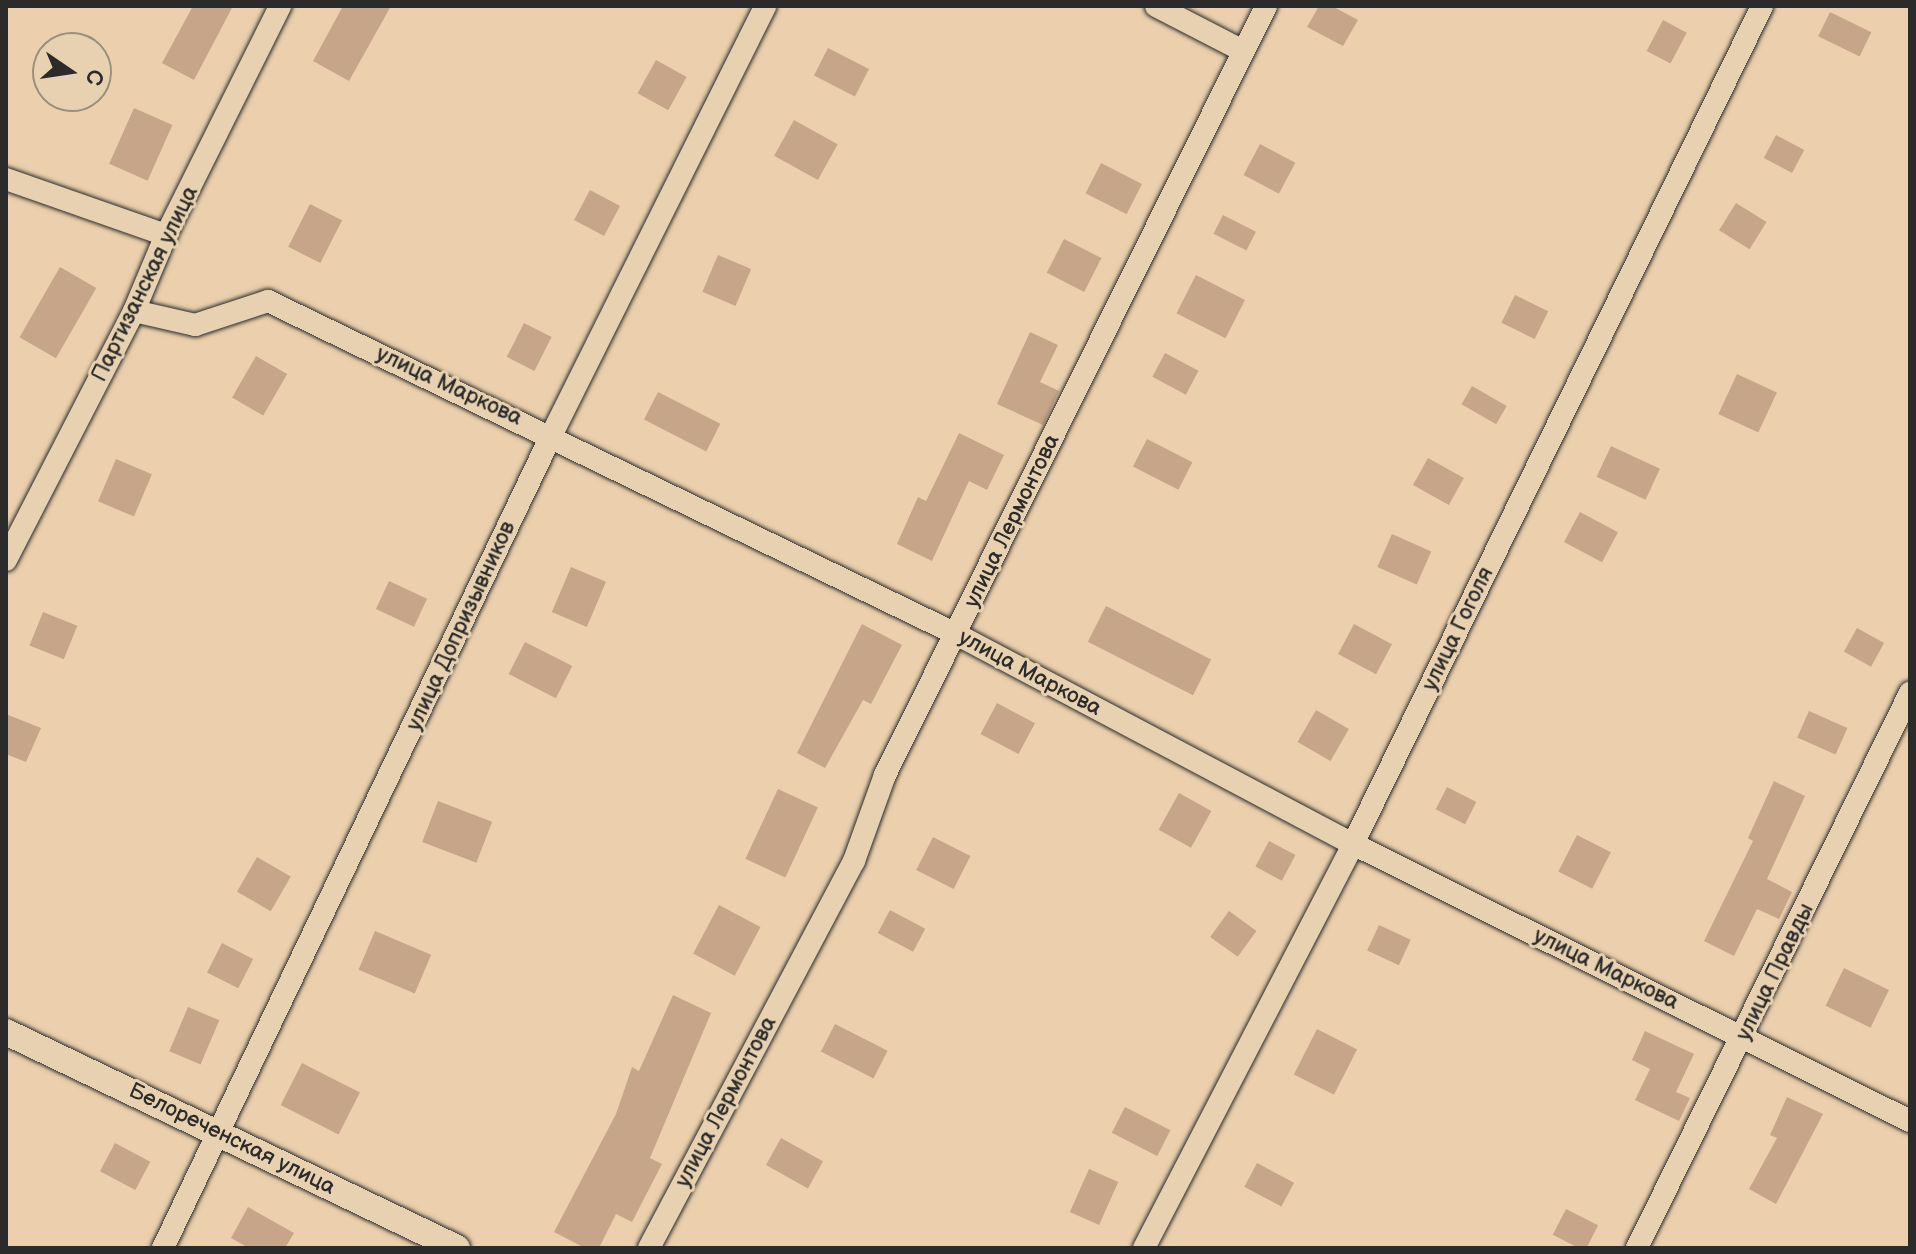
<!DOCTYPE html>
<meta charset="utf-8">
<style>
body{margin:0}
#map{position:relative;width:1916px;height:1254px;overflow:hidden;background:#ecd0ad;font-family:"Balsamiq Sans",sans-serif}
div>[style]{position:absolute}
.building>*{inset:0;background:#c6a588;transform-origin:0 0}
.roads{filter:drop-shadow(0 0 2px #2b2b2b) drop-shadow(0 0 2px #2b2b2b)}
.minor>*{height:22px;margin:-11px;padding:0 11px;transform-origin:11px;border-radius:11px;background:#e7d1b0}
.tertiary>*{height:26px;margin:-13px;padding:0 13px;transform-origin:13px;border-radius:13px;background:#e7d1b0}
span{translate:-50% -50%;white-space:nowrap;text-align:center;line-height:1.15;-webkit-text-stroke:6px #e7d1b0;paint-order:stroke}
.street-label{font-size:22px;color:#2b2b2b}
.frame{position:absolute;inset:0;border:8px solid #2b2b2b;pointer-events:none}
.north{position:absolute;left:32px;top:32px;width:80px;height:80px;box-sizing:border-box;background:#e7d1b0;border:2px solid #9c8f7b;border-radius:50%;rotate:103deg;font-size:22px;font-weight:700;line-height:32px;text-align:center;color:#2b2b2b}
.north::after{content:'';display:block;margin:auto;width:28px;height:36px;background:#2b2b2b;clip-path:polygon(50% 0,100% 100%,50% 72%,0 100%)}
</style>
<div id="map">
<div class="building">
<i style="clip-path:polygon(193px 6px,233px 6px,194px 80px,162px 63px)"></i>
<i style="clip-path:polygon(343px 6px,391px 6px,349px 81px,313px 61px)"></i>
<i style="clip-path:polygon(1319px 6px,1332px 6px,1358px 20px,1343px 46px,1307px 27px)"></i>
<i style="left:1830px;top:12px;width:46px;height:27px;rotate:26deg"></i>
<i style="left:1663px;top:20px;width:27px;height:35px;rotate:28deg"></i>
<i style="left:828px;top:48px;width:46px;height:31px;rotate:27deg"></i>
<i style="left:656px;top:60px;width:35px;height:38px;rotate:29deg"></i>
<i style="left:134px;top:108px;width:42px;height:61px;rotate:24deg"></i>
<i style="left:794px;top:120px;width:50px;height:41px;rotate:29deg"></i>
<i style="left:1776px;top:135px;width:32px;height:26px;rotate:28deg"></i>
<i style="left:1260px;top:144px;width:40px;height:35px;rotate:28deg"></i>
<i style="left:1101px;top:163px;width:46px;height:34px;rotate:27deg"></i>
<i style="left:590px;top:190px;width:34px;height:34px;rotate:28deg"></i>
<i style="left:1736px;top:203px;width:36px;height:32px;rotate:32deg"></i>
<i style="left:310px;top:204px;width:36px;height:48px;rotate:27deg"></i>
<i style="left:1223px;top:215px;width:37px;height:21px;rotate:27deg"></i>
<i style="left:1064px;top:239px;width:42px;height:38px;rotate:27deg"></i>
<i style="left:718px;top:255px;width:36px;height:40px;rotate:23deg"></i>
<i style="left:60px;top:267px;width:42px;height:81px;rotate:30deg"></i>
<i style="left:1196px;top:275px;width:55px;height:43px;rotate:27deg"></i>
<i style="left:1515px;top:295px;width:37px;height:31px;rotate:26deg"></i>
<i style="left:524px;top:323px;width:31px;height:38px;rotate:27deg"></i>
<i style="clip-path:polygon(1030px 332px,1058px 345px,1040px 382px,1059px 391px,1043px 425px,997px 404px)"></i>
<i style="left:1165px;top:353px;width:38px;height:27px;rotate:28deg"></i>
<i style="left:256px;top:356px;width:36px;height:48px;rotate:30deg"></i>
<i style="left:1737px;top:374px;width:44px;height:44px;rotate:25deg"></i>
<i style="left:1472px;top:386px;width:40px;height:21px;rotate:30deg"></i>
<i style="left:658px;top:392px;width:70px;height:31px;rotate:27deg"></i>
<i style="clip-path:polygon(959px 433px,1004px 455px,987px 490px,969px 481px,932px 561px,897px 544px,918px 497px,926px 501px)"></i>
<i style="left:1147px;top:439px;width:51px;height:31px;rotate:27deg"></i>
<i style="left:1611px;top:446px;width:54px;height:34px;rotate:25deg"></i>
<i style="left:1428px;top:458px;width:41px;height:31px;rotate:29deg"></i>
<i style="left:116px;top:459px;width:39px;height:46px;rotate:23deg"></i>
<i style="left:1580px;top:512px;width:43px;height:34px;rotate:28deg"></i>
<i style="left:1392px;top:534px;width:43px;height:36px;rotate:24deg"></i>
<i style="left:571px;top:567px;width:38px;height:49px;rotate:23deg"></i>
<i style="left:389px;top:581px;width:42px;height:31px;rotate:25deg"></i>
<i style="left:1106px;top:606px;width:118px;height:40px;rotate:27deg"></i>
<i style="left:43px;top:612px;width:37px;height:36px;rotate:22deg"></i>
<i style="clip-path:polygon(862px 624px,902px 645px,871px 704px,863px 700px,825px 768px,797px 753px)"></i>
<i style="left:1354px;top:624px;width:43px;height:34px;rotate:28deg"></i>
<i style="left:1857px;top:628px;width:31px;height:27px;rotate:29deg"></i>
<i style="left:525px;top:642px;width:53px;height:36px;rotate:27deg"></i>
<i style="left:997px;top:703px;width:43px;height:35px;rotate:28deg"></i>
<i style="left:1316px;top:710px;width:38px;height:37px;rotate:30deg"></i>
<i style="left:1809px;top:711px;width:42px;height:29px;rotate:24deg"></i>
<i style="clip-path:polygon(6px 714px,41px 728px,26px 762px,6px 754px)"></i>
<i style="clip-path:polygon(1774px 781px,1805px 796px,1767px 879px,1792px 892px,1779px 919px,1757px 909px,1734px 956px,1704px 941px,1753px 841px,1748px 838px)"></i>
<i style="left:1447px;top:787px;width:33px;height:25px;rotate:27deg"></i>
<i style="left:778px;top:789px;width:44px;height:77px;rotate:25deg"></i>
<i style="left:1179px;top:793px;width:37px;height:42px;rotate:29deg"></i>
<i style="left:438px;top:801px;width:58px;height:44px;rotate:21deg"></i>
<i style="left:1577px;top:835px;width:38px;height:41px;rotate:27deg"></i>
<i style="left:933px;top:837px;width:42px;height:37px;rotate:27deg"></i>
<i style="left:1269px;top:841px;width:30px;height:29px;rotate:28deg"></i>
<i style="left:257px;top:857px;width:39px;height:40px;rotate:30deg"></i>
<i style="left:719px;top:905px;width:47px;height:55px;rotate:28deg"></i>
<i style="left:890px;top:910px;width:40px;height:26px;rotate:28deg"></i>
<i style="left:1229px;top:911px;width:34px;height:32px;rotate:36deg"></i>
<i style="left:1379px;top:925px;width:35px;height:28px;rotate:25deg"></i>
<i style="left:375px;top:931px;width:61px;height:42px;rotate:23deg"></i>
<i style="left:222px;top:943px;width:35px;height:33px;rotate:27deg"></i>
<i style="left:1844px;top:968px;width:50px;height:42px;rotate:26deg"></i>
<i style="clip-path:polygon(673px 995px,711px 1013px,650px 1158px,662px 1164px,632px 1222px,616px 1214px,599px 1248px,585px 1248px,554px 1232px,616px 1114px,632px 1067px,639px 1071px)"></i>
<i style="left:188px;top:1007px;width:34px;height:48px;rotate:23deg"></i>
<i style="left:835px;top:1024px;width:59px;height:31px;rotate:27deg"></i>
<i style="left:1317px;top:1029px;width:45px;height:51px;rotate:27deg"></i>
<i style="clip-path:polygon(1645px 1031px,1694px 1054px,1676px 1092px,1690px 1098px,1679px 1121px,1635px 1100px,1650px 1069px,1632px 1060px)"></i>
<i style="left:302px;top:1063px;width:65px;height:47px;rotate:27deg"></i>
<i style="clip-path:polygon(1787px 1097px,1823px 1114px,1776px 1204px,1749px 1189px,1777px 1138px,1770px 1135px)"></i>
<i style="left:1125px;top:1107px;width:51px;height:29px;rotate:27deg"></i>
<i style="left:781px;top:1138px;width:48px;height:31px;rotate:29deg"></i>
<i style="left:115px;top:1143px;width:40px;height:32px;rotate:28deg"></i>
<i style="left:1257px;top:1163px;width:42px;height:27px;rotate:28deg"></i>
<i style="left:1089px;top:1169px;width:32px;height:47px;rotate:24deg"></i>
<i style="clip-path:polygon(248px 1207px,294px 1233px,285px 1248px,249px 1248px,231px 1238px)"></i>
<i style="left:1566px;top:1209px;width:36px;height:29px;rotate:27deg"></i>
</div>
<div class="roads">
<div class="minor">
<i style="left:1156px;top:6px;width:98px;rotate:27.3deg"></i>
<i style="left:6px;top:179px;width:170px;rotate:19.3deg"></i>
<i style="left:134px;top:311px;width:63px;rotate:12.9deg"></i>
<i style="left:195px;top:325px;width:77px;rotate:-18.2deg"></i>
<i style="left:268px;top:301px;width:764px;rotate:25.83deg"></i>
<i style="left:956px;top:634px;width:449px;rotate:27.9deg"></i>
<i style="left:1353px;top:844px;width:622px;rotate:26.44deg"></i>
<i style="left:6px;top:560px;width:280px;rotate:-62.8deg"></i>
<i style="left:134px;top:311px;width:82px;rotate:-67.2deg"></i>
<i style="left:166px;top:235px;width:256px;rotate:-63.5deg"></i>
<i style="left:163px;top:1248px;width:902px;rotate:-64.46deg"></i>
<i style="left:552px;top:434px;width:478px;rotate:-63.5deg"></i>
<i style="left:649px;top:1248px;width:438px;rotate:-62.1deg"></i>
<i style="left:854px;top:861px;width:91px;rotate:-70.2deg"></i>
<i style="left:885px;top:775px;width:858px;rotate:-63.64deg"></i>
<i style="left:1144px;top:1248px;width:455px;rotate:-62.6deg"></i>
<i style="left:1353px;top:844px;width:932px;rotate:-63.98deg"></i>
<i style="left:1637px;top:1248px;width:619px;rotate:-63.81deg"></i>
</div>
<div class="tertiary">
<i style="left:6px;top:1032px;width:500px;rotate:25.59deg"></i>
</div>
</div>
<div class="street-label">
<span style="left:145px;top:284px;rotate:-64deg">Партизанская улица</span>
<span style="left:449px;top:386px;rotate:25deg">улица Маркова</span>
<span style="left:1012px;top:521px;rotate:-64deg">улица Лермонтова</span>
<span style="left:461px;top:626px;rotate:-65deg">улица Допризывников</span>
<span style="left:1458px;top:629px;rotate:-64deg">улица Гоголя</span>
<span style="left:1030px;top:673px;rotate:28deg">улица Маркова</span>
<span style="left:1606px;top:969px;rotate:26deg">улица Маркова</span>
<span style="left:1775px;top:972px;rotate:-64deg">улица Правды</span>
<span style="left:726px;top:1102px;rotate:-62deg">улица Лермонтова</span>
<span style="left:232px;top:1139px;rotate:26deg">Белореченская улица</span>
</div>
<div class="frame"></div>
<div class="north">С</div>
</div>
